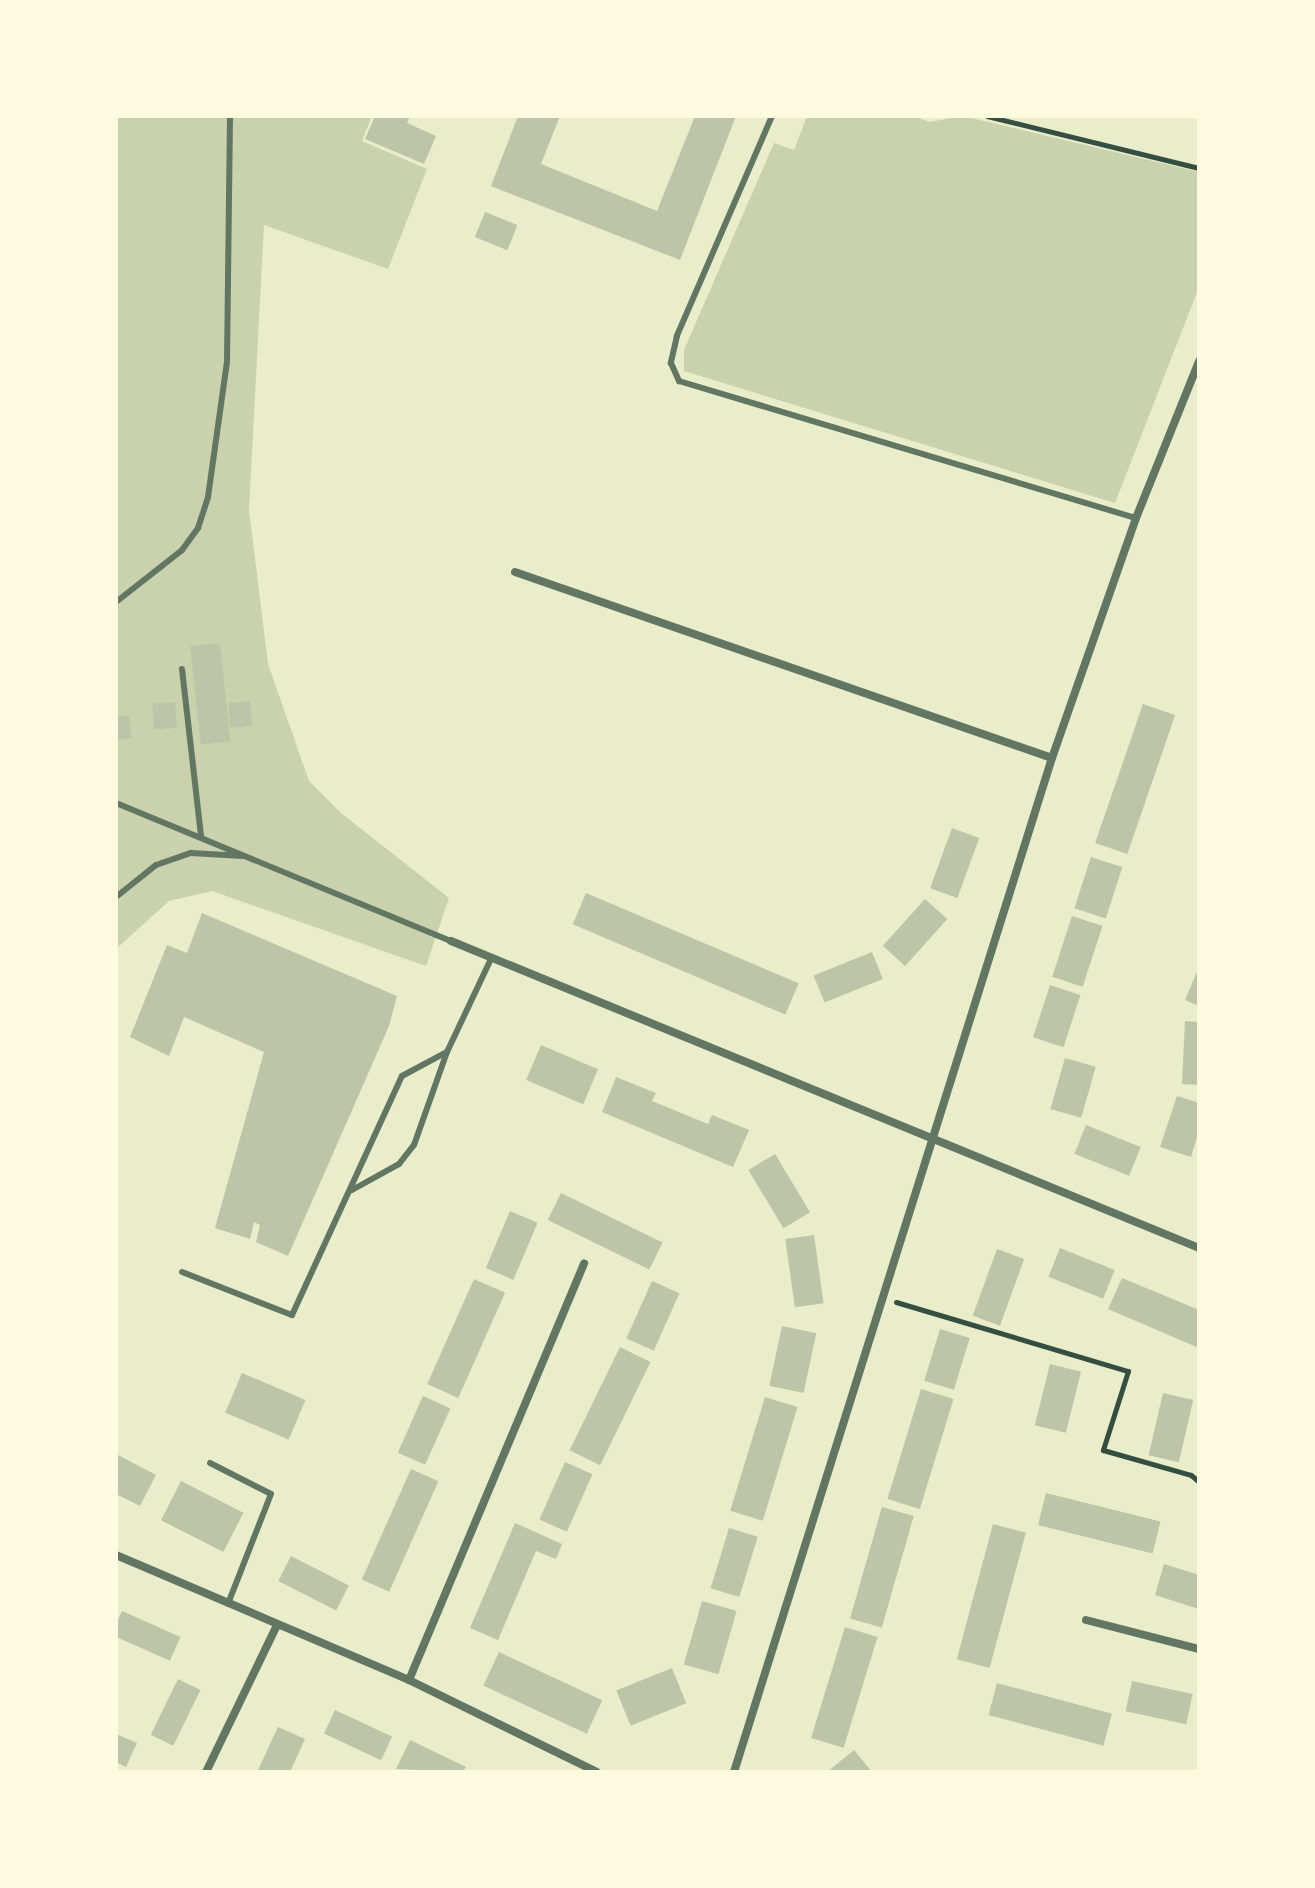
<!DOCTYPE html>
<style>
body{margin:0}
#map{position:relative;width:1315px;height:1888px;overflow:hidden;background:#e9edc9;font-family:Lato,sans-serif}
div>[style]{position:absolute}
.green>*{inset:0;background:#cad2ad}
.building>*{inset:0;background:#bcc5a7;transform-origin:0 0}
.path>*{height:5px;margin:-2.5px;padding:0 2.5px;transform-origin:2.5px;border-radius:2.5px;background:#344e41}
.service>*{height:6px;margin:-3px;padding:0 3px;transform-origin:3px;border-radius:3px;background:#617663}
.minor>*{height:8px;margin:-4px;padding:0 4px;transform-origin:4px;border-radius:4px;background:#617663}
span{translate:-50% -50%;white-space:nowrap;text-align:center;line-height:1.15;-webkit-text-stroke:6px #fefae0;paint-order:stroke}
.frame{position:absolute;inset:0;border:118px solid #fefae0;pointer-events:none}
</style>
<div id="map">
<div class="green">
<i style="clip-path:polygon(116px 116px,372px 116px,362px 141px,427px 169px,388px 269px,264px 225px,249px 510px,268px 664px,309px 781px,341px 813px,449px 898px,426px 966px,212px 891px,169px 901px,116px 949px)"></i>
<i style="clip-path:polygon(807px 116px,914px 116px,929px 122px,963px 116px,1199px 172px,1199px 287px,1115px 503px,684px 371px,684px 350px,774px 143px,794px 150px)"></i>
</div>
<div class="building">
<i style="clip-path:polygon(375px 116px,410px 116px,407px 123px,436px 136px,424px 164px,365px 139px)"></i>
<i style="clip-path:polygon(518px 116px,560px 116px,541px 164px,657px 211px,695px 116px,736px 116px,680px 260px,491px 186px)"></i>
<i style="left:485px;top:212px;width:35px;height:27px;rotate:22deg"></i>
<i style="left:220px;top:643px;width:99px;height:30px;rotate:84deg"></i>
<i style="left:250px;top:701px;width:25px;height:22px;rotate:85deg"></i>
<i style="left:175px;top:702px;width:26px;height:23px;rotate:86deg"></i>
<i style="left:1143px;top:704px;width:34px;height:147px;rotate:19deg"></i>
<i style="clip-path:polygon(129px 715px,131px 738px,116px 740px,116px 717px)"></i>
<i style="left:952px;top:828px;width:29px;height:64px;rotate:20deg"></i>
<i style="left:1091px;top:857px;width:33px;height:54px;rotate:18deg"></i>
<i style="left:586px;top:893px;width:231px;height:34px;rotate:23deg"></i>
<i style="left:925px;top:899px;width:30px;height:63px;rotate:42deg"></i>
<i style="clip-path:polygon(202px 913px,397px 996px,389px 1026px,288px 1256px,256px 1242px,260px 1225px,254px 1222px,250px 1239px,215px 1228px,264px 1052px,184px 1017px,169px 1056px,130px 1037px,167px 945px,187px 953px)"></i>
<i style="left:1072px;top:916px;width:32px;height:64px;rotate:18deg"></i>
<i style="left:872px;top:952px;width:29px;height:63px;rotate:68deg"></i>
<i style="clip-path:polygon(1199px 967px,1199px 1006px,1185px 1000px)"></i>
<i style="left:1050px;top:985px;width:32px;height:55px;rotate:18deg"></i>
<i style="clip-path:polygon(1185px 1021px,1199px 1022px,1199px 1085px,1182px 1084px)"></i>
<i style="left:541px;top:1045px;width:62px;height:38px;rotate:23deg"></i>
<i style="left:1065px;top:1058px;width:32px;height:53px;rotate:16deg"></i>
<i style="clip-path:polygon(616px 1077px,656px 1093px,652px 1101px,708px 1124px,712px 1115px,749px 1130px,733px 1167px,602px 1112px)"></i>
<i style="clip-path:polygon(1177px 1096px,1199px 1103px,1199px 1130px,1191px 1157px,1160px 1147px)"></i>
<i style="left:1086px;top:1125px;width:59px;height:31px;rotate:22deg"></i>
<i style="left:775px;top:1154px;width:68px;height:31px;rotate:59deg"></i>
<i style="left:561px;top:1193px;width:113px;height:30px;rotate:26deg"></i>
<i style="left:510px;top:1211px;width:30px;height:62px;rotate:23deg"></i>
<i style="left:814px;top:1235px;width:69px;height:29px;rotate:82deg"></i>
<i style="left:1060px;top:1248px;width:59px;height:31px;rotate:22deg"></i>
<i style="left:997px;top:1249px;width:29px;height:71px;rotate:20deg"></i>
<i style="clip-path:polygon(1122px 1278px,1199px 1310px,1199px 1348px,1108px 1309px)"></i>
<i style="left:474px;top:1279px;width:34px;height:115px;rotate:24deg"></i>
<i style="left:652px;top:1281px;width:30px;height:63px;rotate:24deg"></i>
<i style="left:782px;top:1326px;width:35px;height:61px;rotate:12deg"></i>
<i style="left:940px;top:1329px;width:31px;height:54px;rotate:17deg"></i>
<i style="left:620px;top:1347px;width:34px;height:115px;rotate:26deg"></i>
<i style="left:1050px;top:1364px;width:32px;height:63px;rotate:14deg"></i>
<i style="left:242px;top:1373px;width:69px;height:43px;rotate:23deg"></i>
<i style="left:921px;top:1389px;width:34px;height:115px;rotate:17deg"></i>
<i style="left:1163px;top:1393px;width:31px;height:64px;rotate:13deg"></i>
<i style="left:423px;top:1396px;width:30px;height:62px;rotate:24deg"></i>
<i style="left:765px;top:1397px;width:34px;height:119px;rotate:17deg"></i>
<i style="clip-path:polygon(118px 1455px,156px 1475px,140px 1506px,116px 1494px)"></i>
<i style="left:565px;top:1462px;width:30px;height:63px;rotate:24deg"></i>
<i style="left:411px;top:1469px;width:30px;height:121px;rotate:24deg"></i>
<i style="left:181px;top:1481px;width:70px;height:44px;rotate:27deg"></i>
<i style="left:1046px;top:1493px;width:118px;height:33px;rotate:14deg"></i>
<i style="left:882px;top:1507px;width:33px;height:116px;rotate:16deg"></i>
<i style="clip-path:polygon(515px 1523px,562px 1544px,556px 1559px,536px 1551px,498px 1640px,470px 1628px)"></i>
<i style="left:993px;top:1524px;width:34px;height:140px;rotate:15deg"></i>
<i style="left:729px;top:1528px;width:30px;height:63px;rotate:17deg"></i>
<i style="left:291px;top:1556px;width:65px;height:28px;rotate:27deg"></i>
<i style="clip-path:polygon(1164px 1564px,1199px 1575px,1199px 1609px,1155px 1595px)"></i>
<i style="left:702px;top:1601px;width:36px;height:66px;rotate:16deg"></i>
<i style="left:122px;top:1611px;width:64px;height:26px;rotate:24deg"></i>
<i style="left:845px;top:1627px;width:34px;height:116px;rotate:17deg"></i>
<i style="left:499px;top:1652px;width:114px;height:37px;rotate:25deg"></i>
<i style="left:672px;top:1668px;width:38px;height:60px;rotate:68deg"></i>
<i style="left:178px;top:1679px;width:25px;height:62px;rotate:26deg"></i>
<i style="left:1132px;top:1681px;width:62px;height:31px;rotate:12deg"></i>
<i style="left:997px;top:1683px;width:119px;height:33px;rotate:15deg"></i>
<i style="left:335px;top:1710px;width:63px;height:26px;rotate:25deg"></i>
<i style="clip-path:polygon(278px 1727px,305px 1739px,290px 1772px,257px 1772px)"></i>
<i style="clip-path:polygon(116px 1734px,137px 1743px,126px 1767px,116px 1762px)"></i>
<i style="clip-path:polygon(410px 1740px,466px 1767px,463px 1772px,396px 1769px)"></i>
<i style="clip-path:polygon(854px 1750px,872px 1772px,827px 1772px)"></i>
</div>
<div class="path">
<i style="left:987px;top:116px;width:218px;rotate:13.8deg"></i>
<i style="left:896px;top:1302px;width:242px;rotate:16.6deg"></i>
<i style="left:1128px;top:1371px;width:83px;rotate:107.6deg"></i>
<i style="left:1103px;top:1450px;width:91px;rotate:15.9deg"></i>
<i style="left:1191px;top:1475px;width:11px;rotate:41deg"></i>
</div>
<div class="service">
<i style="left:772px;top:116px;width:240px;rotate:113.4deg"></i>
<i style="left:677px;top:336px;width:28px;rotate:103deg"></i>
<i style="left:671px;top:363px;width:20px;rotate:66deg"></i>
<i style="left:679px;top:381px;width:477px;rotate:16.7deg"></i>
<i style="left:116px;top:602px;width:84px;rotate:-38.2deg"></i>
<i style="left:182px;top:550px;width:27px;rotate:-54deg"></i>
<i style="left:198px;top:528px;width:33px;rotate:-72deg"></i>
<i style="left:208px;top:497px;width:136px;rotate:-82deg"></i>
<i style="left:227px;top:362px;width:246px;rotate:-89.3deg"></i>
<i style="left:182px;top:669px;width:168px;rotate:83.5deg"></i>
<i style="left:116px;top:803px;width:362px;rotate:22.4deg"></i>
<i style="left:116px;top:897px;width:51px;rotate:-38.7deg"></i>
<i style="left:156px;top:865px;width:37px;rotate:-19deg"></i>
<i style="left:191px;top:853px;width:52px;rotate:3.3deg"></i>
<i style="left:352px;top:1190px;width:54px;rotate:-29deg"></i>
<i style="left:399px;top:1164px;width:24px;rotate:-52deg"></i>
<i style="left:414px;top:1145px;width:99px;rotate:-70.5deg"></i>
<i style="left:182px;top:1272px;width:118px;rotate:21.4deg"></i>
<i style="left:292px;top:1315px;width:263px;rotate:-65.3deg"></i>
<i style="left:402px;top:1076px;width:51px;rotate:-28.1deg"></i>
<i style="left:447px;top:1052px;width:105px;rotate:-64.7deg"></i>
<i style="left:210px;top:1463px;width:68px;rotate:26.9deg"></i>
<i style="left:271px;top:1494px;width:118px;rotate:111.4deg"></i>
</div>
<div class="minor">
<i style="left:515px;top:572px;width:568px;rotate:19.1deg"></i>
<i style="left:451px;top:941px;width:809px;rotate:22.31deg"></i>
<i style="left:116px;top:1555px;width:319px;rotate:23.1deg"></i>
<i style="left:409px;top:1680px;width:209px;rotate:26.1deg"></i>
<i style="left:1086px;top:1620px;width:117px;rotate:14.4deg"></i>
<i style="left:409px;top:1680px;width:452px;rotate:-67.2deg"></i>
<i style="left:206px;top:1772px;width:163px;rotate:-64.2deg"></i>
<i style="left:734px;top:1772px;width:1063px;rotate:-72.59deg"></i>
<i style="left:1052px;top:758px;width:254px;rotate:-70.7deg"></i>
<i style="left:1136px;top:518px;width:169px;rotate:-68.1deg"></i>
</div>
<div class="frame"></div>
</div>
